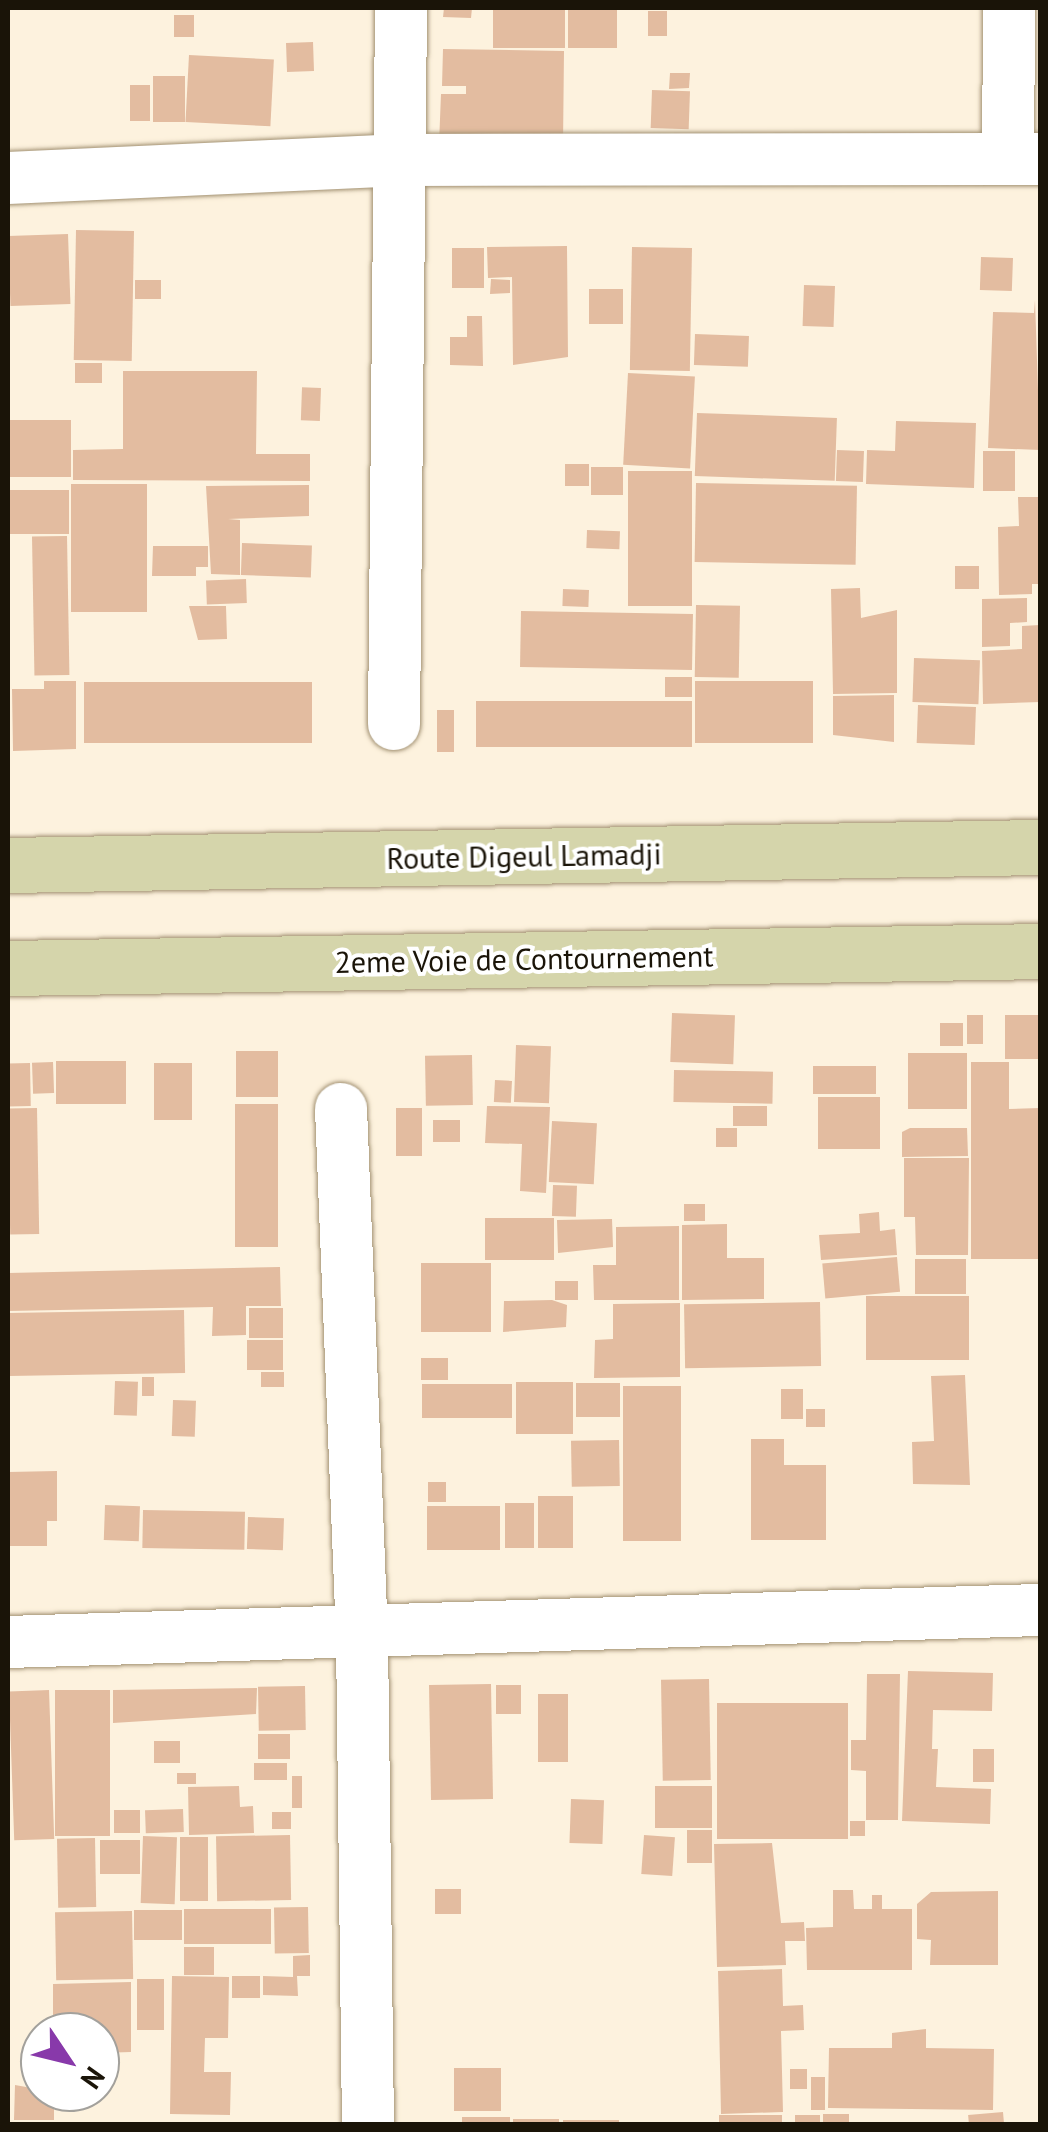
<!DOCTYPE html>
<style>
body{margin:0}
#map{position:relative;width:1048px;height:2132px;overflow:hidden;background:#fdf2de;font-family:"PT Sans",sans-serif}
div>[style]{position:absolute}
.building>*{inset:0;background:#e3bca0;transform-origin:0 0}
.roads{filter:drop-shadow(0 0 2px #a29172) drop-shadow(0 0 2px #a29172)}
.minor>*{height:52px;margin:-26px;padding:0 26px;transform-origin:26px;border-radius:26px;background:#fff}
.major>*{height:55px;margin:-27.5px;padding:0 27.5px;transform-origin:27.5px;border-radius:27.5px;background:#d5d5ab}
span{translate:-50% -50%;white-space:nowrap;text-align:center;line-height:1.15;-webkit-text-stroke:8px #fff;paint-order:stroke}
.street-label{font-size:30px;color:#1a1408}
.frame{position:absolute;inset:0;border:10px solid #1a1408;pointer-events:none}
.north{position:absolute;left:20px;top:2012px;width:100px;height:100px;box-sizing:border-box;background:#fff;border:2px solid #a3a19c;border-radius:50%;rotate:125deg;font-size:28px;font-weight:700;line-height:40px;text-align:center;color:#1a1408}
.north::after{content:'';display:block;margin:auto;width:35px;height:45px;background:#8839aa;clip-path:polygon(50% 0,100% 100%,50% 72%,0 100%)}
</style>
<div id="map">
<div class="building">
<i style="clip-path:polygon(444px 8px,472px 8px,471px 18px,443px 17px)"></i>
<i style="left:493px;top:8px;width:72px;height:40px"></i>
<i style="left:568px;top:8px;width:49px;height:40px"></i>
<i style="left:648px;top:11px;width:19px;height:25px"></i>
<i style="left:174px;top:15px;width:20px;height:22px"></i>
<i style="left:313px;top:42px;width:29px;height:27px;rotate:88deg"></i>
<i style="clip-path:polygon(443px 49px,564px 51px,563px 145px,439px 144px,441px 94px,466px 94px,466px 86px,442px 86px)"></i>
<i style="left:189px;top:55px;width:85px;height:67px;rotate:3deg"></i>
<i style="clip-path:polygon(670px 73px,690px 73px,689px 88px,669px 89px)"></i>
<i style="left:153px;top:76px;width:32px;height:46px"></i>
<i style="left:130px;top:85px;width:20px;height:36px"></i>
<i style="left:652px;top:90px;width:38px;height:38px;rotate:2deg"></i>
<i style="left:76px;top:230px;width:58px;height:130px;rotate:1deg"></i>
<i style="left:68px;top:234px;width:70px;height:60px;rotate:88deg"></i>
<i style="clip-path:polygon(567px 246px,568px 357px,513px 365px,512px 277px,488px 278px,487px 247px)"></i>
<i style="left:632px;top:247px;width:60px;height:123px;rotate:1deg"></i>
<i style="left:452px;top:248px;width:32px;height:40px"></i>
<i style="left:981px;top:257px;width:32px;height:33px;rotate:2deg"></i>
<i style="clip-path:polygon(491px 279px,510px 280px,510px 293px,490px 294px)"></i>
<i style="left:135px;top:280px;width:26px;height:19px"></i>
<i style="left:804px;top:285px;width:31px;height:41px;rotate:2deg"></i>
<i style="left:623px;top:289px;width:35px;height:34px;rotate:90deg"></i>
<i style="clip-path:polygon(1035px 300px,1040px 450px,988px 448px,993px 312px,1034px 313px)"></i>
<i style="clip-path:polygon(467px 316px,482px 316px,483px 366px,450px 365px,450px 337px,467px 337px)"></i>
<i style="left:695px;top:334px;width:54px;height:31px;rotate:2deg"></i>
<i style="left:102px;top:363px;width:20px;height:27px;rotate:90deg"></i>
<i style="clip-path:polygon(123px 371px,257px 371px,256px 454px,310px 454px,310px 481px,73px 480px,73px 450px,123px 449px)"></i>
<i style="left:628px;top:373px;width:67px;height:92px;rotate:3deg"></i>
<i style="left:321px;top:388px;width:33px;height:19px;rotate:92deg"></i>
<i style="left:697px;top:413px;width:140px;height:63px;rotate:2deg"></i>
<i style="left:8px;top:420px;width:63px;height:57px"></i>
<i style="clip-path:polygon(896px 421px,976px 423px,974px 488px,866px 484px,867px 450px,895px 451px)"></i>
<i style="left:837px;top:450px;width:27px;height:31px;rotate:2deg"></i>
<i style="left:983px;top:451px;width:32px;height:40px"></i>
<i style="left:565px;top:464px;width:24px;height:22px"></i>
<i style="left:591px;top:467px;width:32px;height:28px"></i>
<i style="left:628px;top:471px;width:64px;height:135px"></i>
<i style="left:696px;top:483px;width:161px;height:79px;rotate:1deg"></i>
<i style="left:147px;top:484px;width:128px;height:76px;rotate:90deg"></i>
<i style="clip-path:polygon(309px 485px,309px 516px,228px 519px,240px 520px,240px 575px,211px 574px,206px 486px)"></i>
<i style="left:8px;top:490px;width:61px;height:44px"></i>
<i style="clip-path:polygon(1018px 497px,1040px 497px,1040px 584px,1032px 584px,1032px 594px,999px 595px,998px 527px,1019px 526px)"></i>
<i style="left:587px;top:530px;width:33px;height:18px;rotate:2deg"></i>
<i style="left:67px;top:536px;width:139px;height:35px;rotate:89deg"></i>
<i style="left:242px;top:543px;width:70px;height:32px;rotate:2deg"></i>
<i style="clip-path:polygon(153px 546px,208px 546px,208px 567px,196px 567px,196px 576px,152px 576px)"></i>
<i style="left:955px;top:566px;width:24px;height:23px"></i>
<i style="left:246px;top:579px;width:24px;height:40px;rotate:88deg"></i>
<i style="clip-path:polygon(860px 588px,861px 618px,897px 610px,897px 693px,833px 694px,831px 589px)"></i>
<i style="left:563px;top:589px;width:26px;height:17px;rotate:2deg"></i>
<i style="clip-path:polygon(1027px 598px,1027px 622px,1010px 623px,1010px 646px,982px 647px,982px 599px)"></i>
<i style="left:696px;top:605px;width:44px;height:72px;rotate:1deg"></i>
<i style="clip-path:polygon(189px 606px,226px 606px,227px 639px,198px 640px)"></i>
<i style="left:521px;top:611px;width:172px;height:56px;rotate:1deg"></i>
<i style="clip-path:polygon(1040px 625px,1040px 702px,983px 704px,982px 651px,1022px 649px,1022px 626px)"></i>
<i style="left:914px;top:658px;width:66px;height:44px;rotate:2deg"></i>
<i style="left:665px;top:677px;width:27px;height:20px"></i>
<i style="clip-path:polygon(44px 681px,76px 681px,76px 749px,13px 751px,12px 689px,44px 689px)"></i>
<i style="left:813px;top:681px;width:62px;height:118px;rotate:90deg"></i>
<i style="left:312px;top:682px;width:61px;height:228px;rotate:90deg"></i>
<i style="clip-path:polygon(894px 695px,894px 742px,833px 735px,833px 696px)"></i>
<i style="left:692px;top:701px;width:46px;height:216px;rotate:90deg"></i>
<i style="left:918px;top:705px;width:58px;height:38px;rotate:2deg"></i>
<i style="left:437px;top:710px;width:17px;height:42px"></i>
<i style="left:672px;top:1013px;width:63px;height:49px;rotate:2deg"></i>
<i style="left:967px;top:1015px;width:16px;height:29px"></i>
<i style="left:1005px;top:1015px;width:35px;height:44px"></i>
<i style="left:940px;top:1023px;width:23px;height:23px"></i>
<i style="left:516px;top:1045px;width:35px;height:57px;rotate:2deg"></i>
<i style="left:236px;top:1051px;width:42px;height:46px"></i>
<i style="left:908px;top:1053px;width:59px;height:56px"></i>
<i style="left:472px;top:1055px;width:50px;height:47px;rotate:89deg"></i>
<i style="left:126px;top:1061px;width:43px;height:70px;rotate:90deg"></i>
<i style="left:53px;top:1062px;width:31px;height:21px;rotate:88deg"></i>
<i style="clip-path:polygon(971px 1062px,1009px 1062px,1009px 1109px,1040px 1108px,1040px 1259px,971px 1259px)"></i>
<i style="left:30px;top:1063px;width:43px;height:22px;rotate:89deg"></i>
<i style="left:192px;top:1063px;width:57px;height:38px;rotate:90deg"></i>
<i style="left:813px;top:1066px;width:63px;height:28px"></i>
<i style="left:674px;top:1070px;width:99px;height:32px;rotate:1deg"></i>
<i style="left:495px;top:1080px;width:17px;height:22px;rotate:3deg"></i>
<i style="left:818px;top:1097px;width:62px;height:52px"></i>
<i style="left:235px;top:1104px;width:43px;height:143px"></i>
<i style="clip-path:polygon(487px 1106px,550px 1107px,546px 1193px,520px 1191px,522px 1144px,485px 1143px)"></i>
<i style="left:733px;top:1106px;width:34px;height:20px"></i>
<i style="left:37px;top:1108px;width:126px;height:29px;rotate:89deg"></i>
<i style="left:396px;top:1108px;width:26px;height:48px"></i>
<i style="left:433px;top:1120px;width:27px;height:22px"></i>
<i style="left:552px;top:1121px;width:45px;height:61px;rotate:3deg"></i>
<i style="left:716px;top:1128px;width:21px;height:19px"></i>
<i style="clip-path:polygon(910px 1128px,967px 1128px,968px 1156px,902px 1157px,902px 1132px)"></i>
<i style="clip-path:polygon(904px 1158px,969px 1158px,968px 1255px,916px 1255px,915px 1217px,904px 1217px)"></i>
<i style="left:553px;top:1185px;width:24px;height:31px;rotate:2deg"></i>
<i style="left:705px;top:1204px;width:17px;height:21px;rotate:90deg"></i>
<i style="clip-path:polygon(879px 1212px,880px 1231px,895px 1229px,897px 1255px,821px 1260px,819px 1235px,860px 1233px,859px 1214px)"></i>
<i style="left:554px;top:1218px;width:42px;height:69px;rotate:90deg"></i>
<i style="clip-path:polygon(612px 1219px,613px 1247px,558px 1253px,557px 1220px)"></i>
<i style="clip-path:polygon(727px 1224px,727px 1258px,764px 1258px,764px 1299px,682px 1300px,682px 1225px)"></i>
<i style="clip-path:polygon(679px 1226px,679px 1300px,594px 1300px,593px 1265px,616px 1265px,616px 1227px)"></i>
<i style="left:897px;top:1257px;width:35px;height:75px;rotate:85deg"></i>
<i style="left:915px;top:1259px;width:51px;height:35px"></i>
<i style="left:421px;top:1263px;width:70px;height:69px"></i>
<i style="clip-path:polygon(280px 1267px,281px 1306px,246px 1306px,246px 1335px,212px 1336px,213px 1307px,8px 1311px,8px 1273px)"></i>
<i style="left:555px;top:1281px;width:23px;height:19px"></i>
<i style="left:866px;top:1296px;width:103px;height:64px"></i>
<i style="clip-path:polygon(552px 1300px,567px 1305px,566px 1327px,503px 1332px,504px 1301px)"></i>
<i style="left:820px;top:1302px;width:64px;height:136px;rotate:89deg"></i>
<i style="clip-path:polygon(680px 1303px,680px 1377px,594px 1378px,595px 1340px,613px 1339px,613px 1304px)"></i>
<i style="left:283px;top:1308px;width:30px;height:34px;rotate:90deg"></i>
<i style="left:184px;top:1310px;width:63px;height:176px;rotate:89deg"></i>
<i style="left:247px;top:1340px;width:36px;height:30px"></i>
<i style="left:421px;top:1358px;width:27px;height:22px"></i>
<i style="left:261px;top:1372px;width:23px;height:15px"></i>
<i style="clip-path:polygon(965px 1375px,970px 1485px,913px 1484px,912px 1442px,934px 1441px,931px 1376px)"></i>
<i style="left:142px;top:1377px;width:12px;height:19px"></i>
<i style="left:115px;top:1381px;width:23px;height:34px;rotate:2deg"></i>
<i style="left:516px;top:1382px;width:57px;height:52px"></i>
<i style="left:576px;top:1383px;width:44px;height:34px"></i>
<i style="left:422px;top:1384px;width:90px;height:34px"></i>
<i style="left:681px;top:1386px;width:155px;height:58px;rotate:90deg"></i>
<i style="left:781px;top:1389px;width:22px;height:30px"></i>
<i style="left:173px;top:1400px;width:23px;height:36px;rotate:2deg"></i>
<i style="left:806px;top:1409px;width:19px;height:18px"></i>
<i style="clip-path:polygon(751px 1439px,784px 1439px,784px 1465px,826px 1465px,826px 1540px,751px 1540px)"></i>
<i style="left:619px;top:1440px;width:46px;height:48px;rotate:89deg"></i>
<i style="clip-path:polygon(57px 1471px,57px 1521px,47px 1521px,47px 1546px,8px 1546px,8px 1472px)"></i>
<i style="left:446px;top:1482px;width:20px;height:18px;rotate:90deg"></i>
<i style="left:538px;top:1496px;width:35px;height:52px"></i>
<i style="left:505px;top:1503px;width:29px;height:45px"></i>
<i style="left:105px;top:1505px;width:35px;height:35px;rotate:2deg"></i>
<i style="left:427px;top:1506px;width:73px;height:44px"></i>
<i style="left:143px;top:1510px;width:102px;height:38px;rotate:1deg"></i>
<i style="left:248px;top:1517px;width:36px;height:32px;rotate:2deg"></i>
<i style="clip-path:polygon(908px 1671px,993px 1673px,992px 1711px,933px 1710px,932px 1749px,938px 1749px,936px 1787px,991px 1789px,990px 1824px,902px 1821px)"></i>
<i style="clip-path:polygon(867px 1674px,900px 1674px,898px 1820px,866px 1820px,866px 1771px,851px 1770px,851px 1740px,866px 1740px)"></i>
<i style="left:709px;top:1679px;width:101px;height:48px;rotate:89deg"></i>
<i style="left:491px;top:1684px;width:115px;height:62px;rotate:89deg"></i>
<i style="left:496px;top:1685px;width:25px;height:29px"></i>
<i style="left:305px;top:1686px;width:44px;height:47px;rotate:89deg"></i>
<i style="clip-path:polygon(257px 1688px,256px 1714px,113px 1723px,113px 1690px)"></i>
<i style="left:49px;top:1690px;width:149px;height:40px;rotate:88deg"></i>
<i style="left:55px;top:1690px;width:55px;height:146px"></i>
<i style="left:538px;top:1694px;width:30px;height:68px"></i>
<i style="left:848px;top:1703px;width:136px;height:131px;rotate:90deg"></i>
<i style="left:290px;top:1734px;width:25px;height:32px;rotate:90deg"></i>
<i style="left:154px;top:1741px;width:26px;height:22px"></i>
<i style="left:973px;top:1749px;width:21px;height:33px"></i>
<i style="left:287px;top:1763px;width:17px;height:33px;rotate:90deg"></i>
<i style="left:177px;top:1773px;width:19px;height:11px"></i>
<i style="left:292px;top:1776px;width:10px;height:32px"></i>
<i style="clip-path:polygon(239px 1786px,240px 1807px,253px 1806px,254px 1833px,189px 1835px,188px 1787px)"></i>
<i style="left:712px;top:1786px;width:42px;height:57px;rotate:90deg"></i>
<i style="left:571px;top:1799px;width:33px;height:44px;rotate:2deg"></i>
<i style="left:183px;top:1809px;width:23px;height:38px;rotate:88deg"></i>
<i style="left:114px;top:1810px;width:26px;height:23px"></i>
<i style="left:291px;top:1812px;width:17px;height:19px;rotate:90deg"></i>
<i style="left:850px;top:1821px;width:15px;height:15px"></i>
<i style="left:712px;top:1830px;width:33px;height:25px;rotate:90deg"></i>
<i style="left:290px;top:1835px;width:65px;height:74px;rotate:89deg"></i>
<i style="left:644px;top:1835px;width:31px;height:39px;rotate:4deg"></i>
<i style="left:143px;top:1836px;width:34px;height:67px;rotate:2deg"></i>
<i style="left:180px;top:1837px;width:28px;height:64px"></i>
<i style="left:95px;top:1838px;width:69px;height:38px;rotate:89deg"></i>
<i style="left:100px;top:1840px;width:40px;height:34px"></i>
<i style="clip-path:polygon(772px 1843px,781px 1923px,804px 1922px,805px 1941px,785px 1941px,786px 1965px,717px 1967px,714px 1844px)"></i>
<i style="left:435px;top:1889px;width:26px;height:25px"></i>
<i style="clip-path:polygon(833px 1890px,853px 1890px,854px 1909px,872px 1909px,872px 1895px,882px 1895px,882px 1909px,912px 1909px,912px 1970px,807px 1970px,806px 1928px,833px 1927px)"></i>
<i style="clip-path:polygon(998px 1891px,998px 1965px,930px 1965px,931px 1940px,917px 1939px,917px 1904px,931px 1892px)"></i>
<i style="left:308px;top:1907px;width:46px;height:34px;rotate:89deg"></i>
<i style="left:271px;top:1909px;width:35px;height:87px;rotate:90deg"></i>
<i style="left:182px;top:1910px;width:30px;height:48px;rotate:90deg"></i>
<i style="left:132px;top:1911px;width:68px;height:77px;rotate:89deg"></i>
<i style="left:184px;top:1947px;width:30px;height:28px"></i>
<i style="clip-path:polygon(310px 1955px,310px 1976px,297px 1976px,298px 1996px,263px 1995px,263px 1976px,293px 1977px,293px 1956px)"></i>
<i style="clip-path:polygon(782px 1969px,783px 2006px,803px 2005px,804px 2030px,781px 2031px,783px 2112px,721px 2114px,718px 1971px)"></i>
<i style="clip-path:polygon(172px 1976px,229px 1977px,228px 2038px,205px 2038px,204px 2072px,231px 2072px,230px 2115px,170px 2114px)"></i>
<i style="left:260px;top:1976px;width:22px;height:28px;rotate:90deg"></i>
<i style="left:137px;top:1979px;width:27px;height:51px"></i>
<i style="clip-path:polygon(131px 1982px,131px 2052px,100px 2053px,100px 2032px,53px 2032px,53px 1984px)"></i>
<i style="clip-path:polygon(926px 2029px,926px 2048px,994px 2049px,993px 2110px,828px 2108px,829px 2048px,892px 2048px,892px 2033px)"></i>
<i style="left:454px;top:2068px;width:47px;height:43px"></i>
<i style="left:790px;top:2069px;width:17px;height:20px"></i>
<i style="left:811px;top:2077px;width:14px;height:33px"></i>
<i style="clip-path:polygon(15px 2085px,54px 2092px,54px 2120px,14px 2120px)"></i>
<i style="left:1003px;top:2112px;width:12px;height:35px;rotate:85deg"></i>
<i style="left:849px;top:2114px;width:10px;height:26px;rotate:90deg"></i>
<i style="left:782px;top:2115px;width:9px;height:63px;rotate:90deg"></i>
<i style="left:795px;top:2115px;width:25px;height:9px"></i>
<i style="left:462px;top:2117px;width:48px;height:7px"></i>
<i style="left:513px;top:2119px;width:46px;height:5px"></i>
<i style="left:563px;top:2120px;width:56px;height:4px"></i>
</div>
<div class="roads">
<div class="minor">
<i style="left:1008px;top:159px;width:151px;rotate:-89.6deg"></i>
<i style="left:8px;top:178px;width:395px;rotate:-2.6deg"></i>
<i style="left:403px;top:160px;width:637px;rotate:-0.09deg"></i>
<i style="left:394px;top:724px;width:716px;rotate:-89.44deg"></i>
<i style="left:341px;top:1109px;width:528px;rotate:87.72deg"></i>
<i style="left:362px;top:1637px;width:487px;rotate:89.3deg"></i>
<i style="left:8px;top:1642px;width:1032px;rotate:-1.78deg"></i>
</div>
<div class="major">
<i style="left:8px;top:865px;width:1032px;rotate:-1deg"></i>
<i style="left:8px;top:968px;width:1032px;rotate:-0.94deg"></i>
</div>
</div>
<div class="street-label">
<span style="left:524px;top:856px;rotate:-1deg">Route Digeul Lamadji</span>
<span style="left:524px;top:959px;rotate:-1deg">2eme Voie de Contournement</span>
</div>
<div class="frame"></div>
<div class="north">N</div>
</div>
